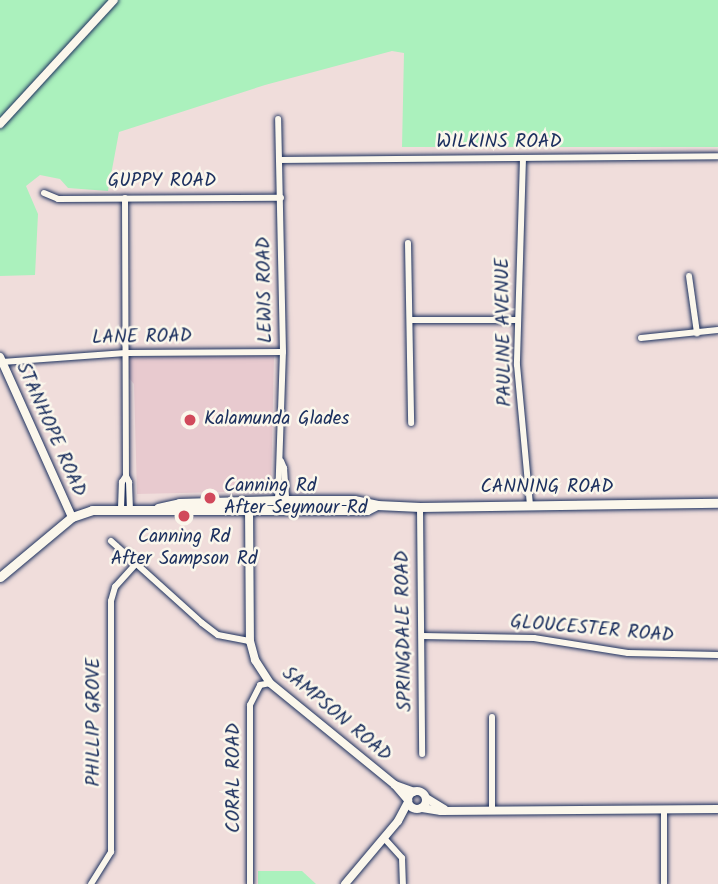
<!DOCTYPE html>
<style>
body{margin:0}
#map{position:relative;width:718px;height:884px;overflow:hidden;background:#f0dddb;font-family:Kalam,sans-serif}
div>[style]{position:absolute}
.built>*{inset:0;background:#e8cacf}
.green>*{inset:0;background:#abf1bd}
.roads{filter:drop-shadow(0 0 2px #1b2f5e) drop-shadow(0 0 2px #1b2f5e)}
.street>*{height:6px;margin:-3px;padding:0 3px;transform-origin:3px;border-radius:3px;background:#fbf7ec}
.secondary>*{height:8px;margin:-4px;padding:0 4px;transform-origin:4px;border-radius:4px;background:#fbf7ec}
.secondary>.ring{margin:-4px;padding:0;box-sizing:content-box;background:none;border:8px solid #fbf7ec;border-radius:50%}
.primary>*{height:9px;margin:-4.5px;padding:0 4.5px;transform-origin:4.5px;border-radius:4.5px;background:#fbf7ec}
.dots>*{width:19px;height:19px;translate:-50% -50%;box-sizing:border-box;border:4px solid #fbf7ec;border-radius:50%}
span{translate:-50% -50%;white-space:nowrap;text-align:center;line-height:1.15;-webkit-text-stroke:5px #fbf7ec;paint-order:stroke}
.street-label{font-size:19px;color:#1b2f5e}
.poi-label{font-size:19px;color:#1b2f5e}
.left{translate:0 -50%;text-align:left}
</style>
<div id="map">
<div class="built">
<i style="clip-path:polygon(274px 356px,271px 491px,137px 494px,134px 384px,129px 378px,129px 357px)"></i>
</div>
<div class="green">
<i style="clip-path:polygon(0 0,718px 0,718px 147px,402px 147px,404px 53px,392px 51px,265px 85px,119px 132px,108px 191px,68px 188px,60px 179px,40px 175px,26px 186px,38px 214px,35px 275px,0 276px)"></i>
<i style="clip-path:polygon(258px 871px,302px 871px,316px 884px,258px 884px)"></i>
</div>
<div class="roads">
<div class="street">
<i style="left:523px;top:158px;width:207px;rotate:91.7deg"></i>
<i style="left:517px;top:365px;width:142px;rotate:84.7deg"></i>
<i style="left:281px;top:160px;width:437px;rotate:-0.5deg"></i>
<i style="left:44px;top:193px;width:15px;rotate:23deg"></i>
<i style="left:58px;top:199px;width:223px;rotate:-0.3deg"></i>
<i style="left:125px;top:198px;width:278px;rotate:89.8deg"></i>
<i style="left:126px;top:476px;width:7px;rotate:63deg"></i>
<i style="left:129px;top:482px;width:26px;rotate:88deg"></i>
<i style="left:408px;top:243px;width:180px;rotate:89deg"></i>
<i style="left:689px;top:276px;width:58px;rotate:82deg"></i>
<i style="left:411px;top:320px;width:106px"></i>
<i style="left:641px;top:338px;width:77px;rotate:-5.9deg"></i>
<i style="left:2px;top:362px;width:124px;rotate:-4.2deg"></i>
<i style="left:126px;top:353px;width:157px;rotate:-0.4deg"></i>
<i style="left:281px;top:461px;width:8px;rotate:67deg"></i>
<i style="left:284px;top:468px;width:32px;rotate:86deg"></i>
<i style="left:286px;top:500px;width:11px;rotate:117deg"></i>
<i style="left:278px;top:501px;width:149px;rotate:-88.1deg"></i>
<i style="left:283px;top:352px;width:233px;rotate:-91.2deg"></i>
<i style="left:420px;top:507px;width:247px;rotate:89.5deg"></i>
<i style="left:121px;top:508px;width:26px;rotate:-88deg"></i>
<i style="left:122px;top:482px;width:7px;rotate:-56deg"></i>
<i style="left:111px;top:541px;width:122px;rotate:42deg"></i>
<i style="left:202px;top:623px;width:20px;rotate:37deg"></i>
<i style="left:218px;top:635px;width:33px;rotate:11deg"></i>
<i style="left:422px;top:636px;width:112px;rotate:1deg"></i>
<i style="left:534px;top:638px;width:95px;rotate:9.1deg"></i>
<i style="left:628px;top:653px;width:90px;rotate:1.3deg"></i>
<i style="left:492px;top:809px;width:92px;rotate:-90deg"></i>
<i style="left:384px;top:838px;width:27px;rotate:48deg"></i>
<i style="left:402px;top:858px;width:26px;rotate:88deg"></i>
<i style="left:91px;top:884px;width:38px;rotate:-58deg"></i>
<i style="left:111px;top:852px;width:251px;rotate:-90deg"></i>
<i style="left:111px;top:601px;width:15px;rotate:-74deg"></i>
<i style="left:115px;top:587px;width:31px;rotate:-48deg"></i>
<i style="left:250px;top:884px;width:179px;rotate:-90deg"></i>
<i style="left:250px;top:705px;width:22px;rotate:-63deg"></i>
<i style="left:260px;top:685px;width:10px;rotate:-11deg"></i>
<i style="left:664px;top:884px;width:74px;rotate:-90deg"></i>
</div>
<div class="secondary">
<i style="left:0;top:124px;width:168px;rotate:-47.4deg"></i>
<i style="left:0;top:357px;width:175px;rotate:65.8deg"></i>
<i style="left:249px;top:505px;width:136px;rotate:89.6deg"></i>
<i style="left:250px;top:641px;width:20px;rotate:75deg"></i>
<i style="left:255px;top:660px;width:27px;rotate:57deg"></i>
<i style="left:270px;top:683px;width:161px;rotate:39.2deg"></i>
<i style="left:395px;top:785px;width:20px;rotate:49deg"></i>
<i style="left:395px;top:785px;width:20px;rotate:20deg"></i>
<i class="ring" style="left:408px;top:791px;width:10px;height:10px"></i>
<i style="left:426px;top:798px;width:21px;rotate:31deg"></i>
<i style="left:422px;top:808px;width:19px;rotate:9deg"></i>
<i style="left:441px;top:811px;width:277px;rotate:-0.4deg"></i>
<i style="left:345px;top:884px;width:82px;rotate:-49.9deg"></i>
<i style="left:398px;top:821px;width:21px;rotate:-62deg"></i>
</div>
<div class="primary">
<i style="left:158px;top:508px;width:22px;rotate:-13deg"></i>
<i style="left:179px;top:503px;width:99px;rotate:-1.7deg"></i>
<i style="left:278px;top:500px;width:76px"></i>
<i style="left:354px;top:500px;width:24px;rotate:12deg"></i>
<i style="left:377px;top:505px;width:43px;rotate:2.7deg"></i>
<i style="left:420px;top:507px;width:298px;rotate:-0.8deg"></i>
<i style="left:0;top:577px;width:94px;rotate:-39.8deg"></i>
<i style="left:72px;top:517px;width:21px;rotate:-19deg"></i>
<i style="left:92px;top:510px;width:275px"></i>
<i style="left:367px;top:510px;width:11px;rotate:-27deg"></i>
</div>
</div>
<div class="dots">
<i style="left:190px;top:420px;background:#d1495b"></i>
<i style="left:210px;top:498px;background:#d1495b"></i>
<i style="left:184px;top:516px;background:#d1495b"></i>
</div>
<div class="street-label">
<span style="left:499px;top:143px">WILKINS ROAD</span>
<span style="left:162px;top:182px">GUPPY ROAD</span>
<span style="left:266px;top:290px;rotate:-91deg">LEWIS ROAD</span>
<span style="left:505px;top:332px;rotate:-91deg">PAULINE AVENUE</span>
<span style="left:142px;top:338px;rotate:-1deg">LANE ROAD</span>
<span style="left:50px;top:430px;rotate:66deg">STANHOPE ROAD</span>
<span style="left:547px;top:488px">CANNING ROAD</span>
<span style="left:592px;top:630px;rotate:5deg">GLOUCESTER ROAD</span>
<span style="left:405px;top:631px;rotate:-91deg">SPRINGDALE ROAD</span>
<span style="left:336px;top:715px;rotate:40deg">SAMPSON ROAD</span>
<span style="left:95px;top:722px;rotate:-90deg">PHILLIP GROVE</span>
<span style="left:235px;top:778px;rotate:-90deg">CORAL ROAD</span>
</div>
<div class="poi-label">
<span class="left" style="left:204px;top:420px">Kalamunda Glades</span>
<span class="left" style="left:224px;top:498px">Canning Rd<br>After Seymour Rd</span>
<span style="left:184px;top:549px">Canning Rd<br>After Sampson Rd</span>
</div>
</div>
